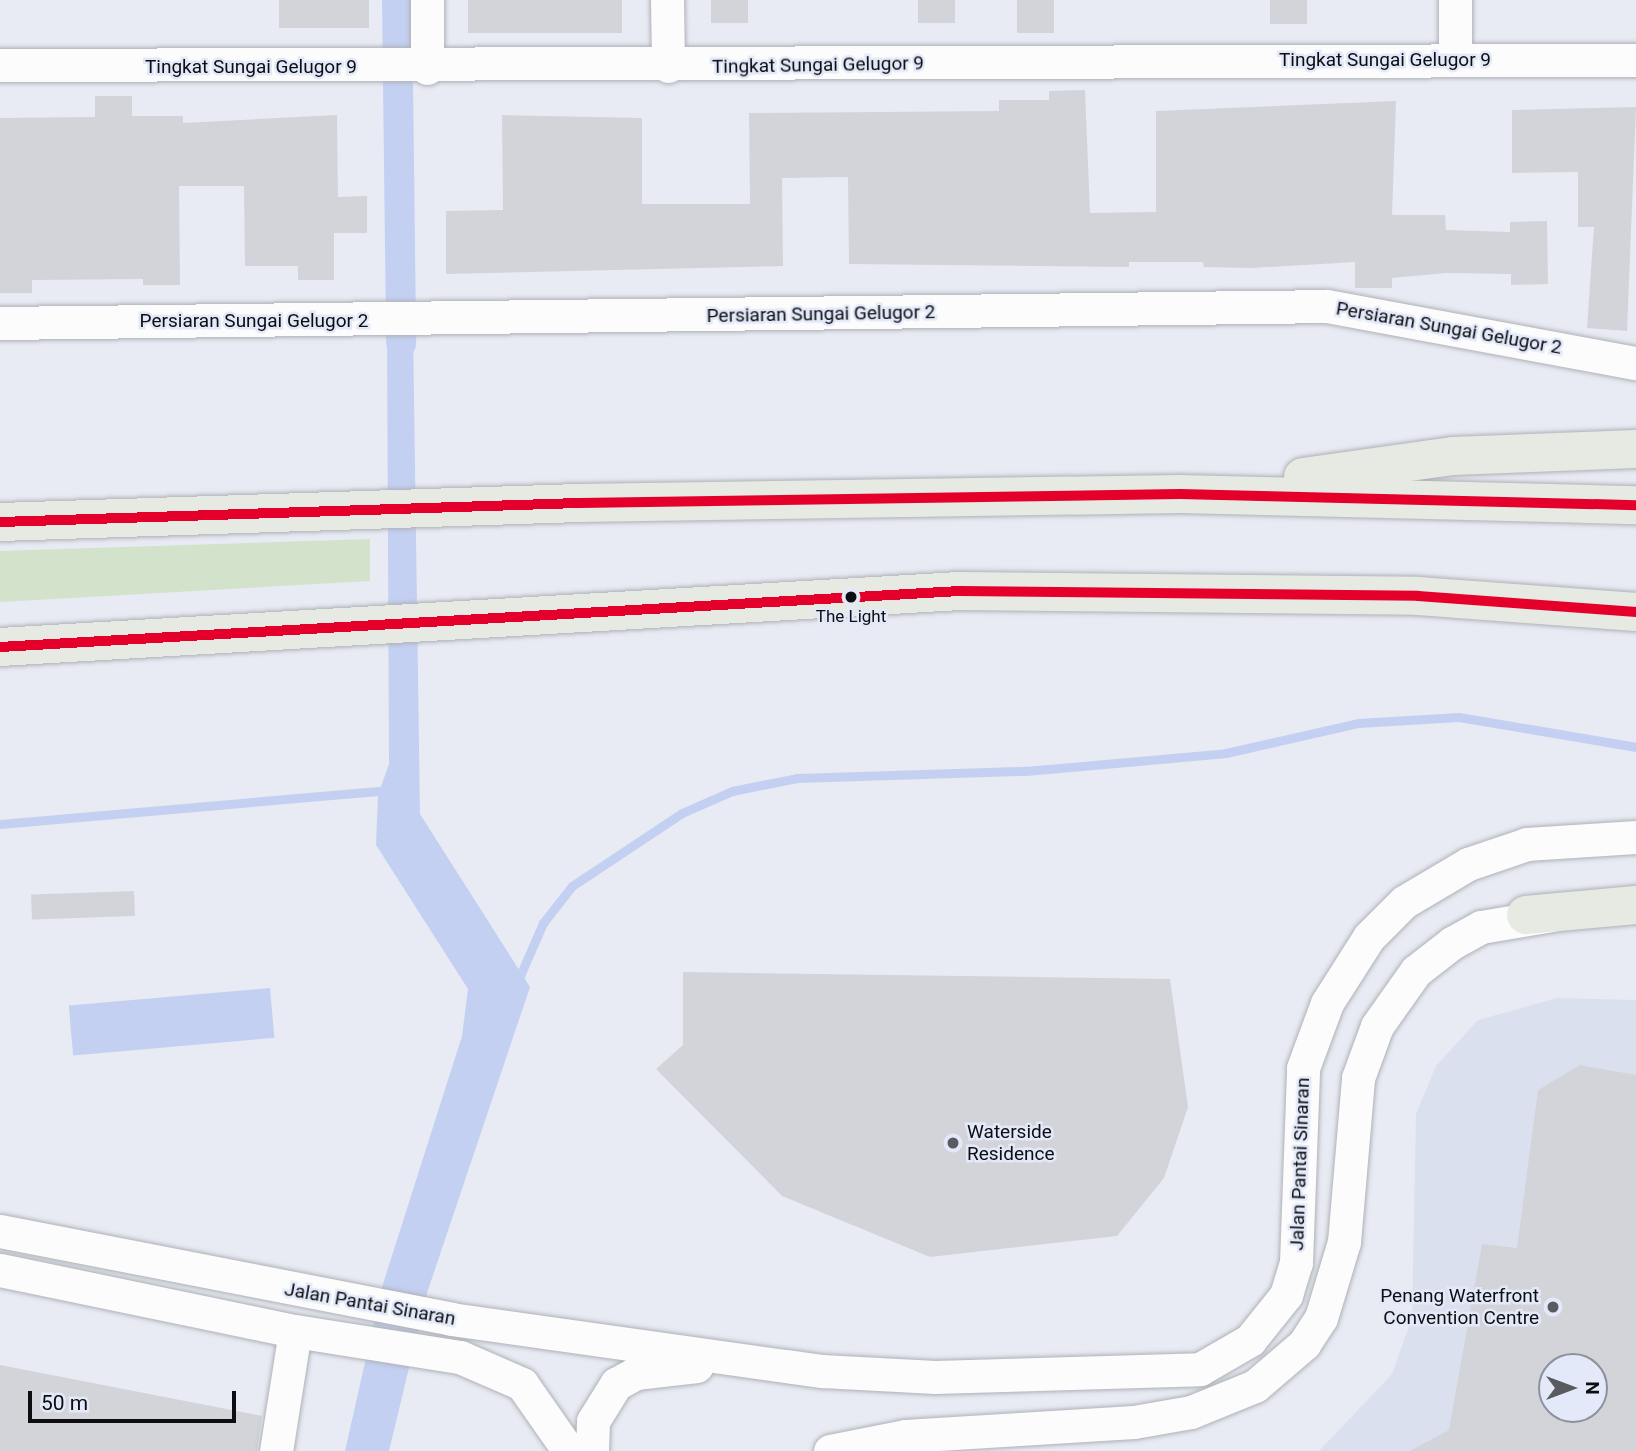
<!DOCTYPE html>
<style>
body{margin:0}
#map{position:relative;width:1636px;height:1451px;overflow:hidden;background:#e8ebf3;font-family:Roboto,sans-serif}
div>[style]{position:absolute}
.built>*{inset:0;background:#dbe0ef}
.green>*{inset:0;background:#d3e2ca}
.water>*{inset:0;background:#c4d0f2;transform-origin:0 0}
.stream>*{height:9px;margin:-4.5px;padding:0 4.5px;transform-origin:4.5px;border-radius:4.5px;background:#c4d0f2}
.canal>*{height:30px;margin:-15px;padding:0 15px;transform-origin:15px;border-radius:15px;background:#c4d0f2}
.building>*{inset:0;background:#d2d4da;transform-origin:0 0}
.roads{filter:drop-shadow(0 0 2px #afb1b8) drop-shadow(0 0 2px #afb1b8)}
.minor>*{height:33px;margin:-16.5px;padding:0 16.5px;transform-origin:16.5px;border-radius:16.5px;background:#fcfcfd}
.trunk>*{height:38px;margin:-19px;padding:0 19px;transform-origin:19px;border-radius:19px;background:#e6eae2}
.bus-1>*{height:10px;margin:-5px;padding:0 5px;transform-origin:5px;border-radius:5px;background:#e4002b}
.dots>*{width:19px;height:19px;translate:-50% -50%;box-sizing:border-box;border:4px solid #e3e9f8;border-radius:50%}
span{translate:-50% -50%;white-space:nowrap;text-align:center;line-height:1.15;-webkit-text-stroke:5px #e3e9f8;paint-order:stroke}
.bus-label{font-size:17px;color:#0c0e12}
.street-label{font-size:19px;color:#0c0e12}
.poi-label{font-size:19px;color:#0c0e12}
.left{translate:0 -50%;text-align:left}
.right{translate:-100% -50%;text-align:right}
.north{position:absolute;left:1538px;top:1353px;width:70px;height:70px;box-sizing:border-box;background:#e3e9f8;border:2px solid #8d919c;border-radius:50%;rotate:90deg;font-size:19px;font-weight:700;line-height:28px;text-align:center;color:#0c0e12}
.north::after{content:'';display:block;margin:auto;width:24px;height:32px;background:#595b61;clip-path:polygon(50% 0,100% 100%,50% 72%,0 100%)}
.scale{position:absolute;left:28px;top:1391px;width:208px;height:32px;box-sizing:border-box;border:4px solid #0c0e12;border-top:0;padding-left:9px;font-size:21px;line-height:24px;white-space:nowrap;color:#0c0e12;-webkit-text-stroke:5px #e3e9f8;paint-order:stroke}
</style>
<div id="map">
<div class="built">
<i style="clip-path:polygon(evenodd,1557px 998px,1636px 1000px,1636px 1451px,1319px 1451px,1392px 1374px,1412px 1318px,1416px 1114px,1436px 1066px,1478px 1020px,1557px 998px,1552px 1367px,1594px 1367px,1594px 1409px,1552px 1409px,1552px 1367px)"></i>
</div>
<div class="green">
<i style="clip-path:polygon(370px 539px,370px 581px,0 602px,0 551px)"></i>
</div>
<div class="water">
<i style="clip-path:polygon(387px 329px,413px 329px,420px 814px,530px 987px,427px 1293px,389px 1451px,345px 1451px,382px 1287px,462px 1036px,468px 989px,376px 845px,378px 795px,389px 764px)"></i>
<i style="left:270px;top:988px;width:50px;height:202px;rotate:85deg"></i>
</div>
<div class="stream">
<i style="left:0;top:824px;width:388px;rotate:-5deg"></i>
<i style="left:519px;top:978px;width:60px;rotate:-66.4deg"></i>
<i style="left:543px;top:923px;width:47px;rotate:-51.9deg"></i>
<i style="left:572px;top:886px;width:132px;rotate:-33.6deg"></i>
<i style="left:682px;top:813px;width:55px;rotate:-23.7deg"></i>
<i style="left:732px;top:791px;width:66px;rotate:-11.3deg"></i>
<i style="left:797px;top:778px;width:229px;rotate:-1.8deg"></i>
<i style="left:1026px;top:771px;width:201px;rotate:-5.1deg"></i>
<i style="left:1226px;top:753px;width:135px;rotate:-12.8deg"></i>
<i style="left:1358px;top:723px;width:101px;rotate:-3.4deg"></i>
<i style="left:1459px;top:717px;width:180px;rotate:9.6deg"></i>
</div>
<div class="canal">
<i style="left:397px;top:0;width:343px;rotate:89.3deg"></i>
</div>
<div class="building">
<i style="left:279px;top:0;width:90px;height:28px"></i>
<i style="left:468px;top:0;width:154px;height:33px"></i>
<i style="left:711px;top:0;width:37px;height:23px"></i>
<i style="left:918px;top:0;width:37px;height:23px"></i>
<i style="left:1017px;top:0;width:37px;height:33px"></i>
<i style="left:1270px;top:0;width:37px;height:24px"></i>
<i style="clip-path:polygon(1085px 90px,1090px 213px,1156px 212px,1156px 111px,1396px 101px,1392px 215px,1445px 215px,1446px 230px,1510px 232px,1510px 222px,1547px 221px,1548px 284px,1511px 285px,1511px 274px,1446px 273px,1392px 278px,1392px 288px,1355px 288px,1355px 262px,1251px 268px,1204px 267px,1203px 262px,1129px 262px,1129px 267px,849px 264px,848px 177px,782px 178px,783px 266px,446px 274px,446px 211px,503px 210px,502px 115px,642px 118px,642px 204px,750px 204px,749px 113px,999px 111px,999px 100px,1049px 100px,1049px 91px)"></i>
<i style="clip-path:polygon(95px 96px,132px 96px,132px 116px,183px 116px,183px 123px,337px 115px,338px 197px,367px 196px,367px 233px,334px 233px,334px 280px,298px 280px,298px 266px,245px 266px,244px 186px,179px 186px,180px 285px,143px 285px,143px 279px,32px 280px,32px 293px,0 293px,0 118px,95px 117px)"></i>
<i style="clip-path:polygon(1636px 107px,1627px 331px,1587px 328px,1594px 227px,1578px 227px,1578px 172px,1512px 173px,1512px 110px)"></i>
<i style="left:134px;top:891px;width:25px;height:103px;rotate:88deg"></i>
<i style="clip-path:polygon(683px 972px,1170px 979px,1188px 1107px,1164px 1178px,1117px 1236px,930px 1257px,782px 1196px,656px 1069px,683px 1045px)"></i>
<i style="clip-path:polygon(evenodd,1580px 1065px,1636px 1075px,1636px 1451px,1410px 1451px,1449px 1430px,1482px 1244px,1517px 1248px,1538px 1090px,1580px 1065px,1552px 1367px,1594px 1367px,1594px 1409px,1552px 1409px,1552px 1367px)"></i>
<i style="clip-path:polygon(0 1365px,262px 1416px,257px 1451px,0 1451px)"></i>
</div>
<div class="roads">
<div class="minor">
<i style="left:427px;top:0;width:68px;rotate:90deg"></i>
<i style="left:667px;top:0;width:66px;rotate:89.1deg"></i>
<i style="left:1455px;top:0;width:59px;rotate:90deg"></i>
<i style="left:0;top:65px;width:1636px;rotate:-0.18deg"></i>
<i style="left:0;top:323px;width:1327px;rotate:-0.73deg"></i>
<i style="left:1327px;top:306px;width:314px;rotate:10.5deg"></i>
<i style="left:0;top:1231px;width:460px;rotate:11deg"></i>
<i style="left:451px;top:1319px;width:375px;rotate:8deg"></i>
<i style="left:822px;top:1371px;width:113px;rotate:3deg"></i>
<i style="left:935px;top:1377px;width:265px;rotate:-1.7deg"></i>
<i style="left:1200px;top:1369px;width:58px;rotate:-30.1deg"></i>
<i style="left:1250px;top:1340px;width:58px;rotate:-51.3deg"></i>
<i style="left:1286px;top:1295px;width:34px;rotate:-73deg"></i>
<i style="left:1296px;top:1263px;width:195px;rotate:-87.9deg"></i>
<i style="left:1303px;top:1068px;width:69px;rotate:-69.7deg"></i>
<i style="left:1327px;top:1003px;width:78px;rotate:-57.5deg"></i>
<i style="left:1369px;top:937px;width:49px;rotate:-45deg"></i>
<i style="left:1404px;top:902px;width:74px;rotate:-30.7deg"></i>
<i style="left:1468px;top:864px;width:62px;rotate:-18.7deg"></i>
<i style="left:1527px;top:844px;width:109px;rotate:-3.7deg"></i>
<i style="left:0;top:1270px;width:301px;rotate:11.7deg"></i>
<i style="left:295px;top:1331px;width:167px;rotate:9deg"></i>
<i style="left:460px;top:1357px;width:68px;rotate:23.5deg"></i>
<i style="left:522px;top:1384px;width:82px;rotate:55deg"></i>
<i style="left:276px;top:1451px;width:121px;rotate:-81deg"></i>
<i style="left:592px;top:1451px;width:30px;rotate:-88deg"></i>
<i style="left:593px;top:1421px;width:44px;rotate:-58.1deg"></i>
<i style="left:616px;top:1384px;width:23px;rotate:-29deg"></i>
<i style="left:636px;top:1373px;width:61px;rotate:-6.5deg"></i>
<i style="left:830px;top:1451px;width:76px;rotate:-11.3deg"></i>
<i style="left:905px;top:1436px;width:229px;rotate:-3.5deg"></i>
<i style="left:1134px;top:1422px;width:58px;rotate:-10deg"></i>
<i style="left:1191px;top:1412px;width:69px;rotate:-22.1deg"></i>
<i style="left:1255px;top:1386px;width:65px;rotate:-40.6deg"></i>
<i style="left:1304px;top:1344px;width:31px;rotate:-57deg"></i>
<i style="left:1321px;top:1318px;width:79px;rotate:-73.2deg"></i>
<i style="left:1344px;top:1242px;width:165px;rotate:-85.1deg"></i>
<i style="left:1358px;top:1078px;width:55px;rotate:-69.9deg"></i>
<i style="left:1377px;top:1026px;width:67px;rotate:-54.7deg"></i>
<i style="left:1416px;top:971px;width:46px;rotate:-37.9deg"></i>
<i style="left:1452px;top:943px;width:33px;rotate:-29deg"></i>
<i style="left:1481px;top:927px;width:72px;rotate:-9.6deg"></i>
</div>
<div class="trunk">
<i style="left:1303px;top:477px;width:151px;rotate:-8deg"></i>
<i style="left:1453px;top:456px;width:183px;rotate:-2.2deg"></i>
<i style="left:0;top:522px;width:579px;rotate:-1.88deg"></i>
<i style="left:579px;top:503px;width:601px;rotate:-0.86deg"></i>
<i style="left:1180px;top:494px;width:456px;rotate:1.4deg"></i>
<i style="left:0;top:647px;width:962px;rotate:-3.34deg"></i>
<i style="left:960px;top:591px;width:458px;rotate:0.6deg"></i>
<i style="left:1418px;top:596px;width:219px;rotate:4.2deg"></i>
<i style="left:1526px;top:915px;width:110px;rotate:-5.2deg"></i>
</div>
</div>
<div class="bus-1">
<i style="left:0;top:522px;width:579px;rotate:-1.88deg"></i>
<i style="left:579px;top:503px;width:601px;rotate:-0.86deg"></i>
<i style="left:1180px;top:494px;width:456px;rotate:1.4deg"></i>
<i style="left:0;top:647px;width:962px;rotate:-3.34deg"></i>
<i style="left:960px;top:591px;width:458px;rotate:0.6deg"></i>
<i style="left:1418px;top:596px;width:219px;rotate:4.2deg"></i>
</div>
<div class="dots">
<i style="left:851px;top:597px;background:#0c0e12"></i>
<i style="left:953px;top:1143px;background:#595b61"></i>
<i style="left:1553px;top:1307px;background:#595b61"></i>
</div>
<div class="bus-label">
<span style="left:851px;top:617px">The Light</span>
</div>
<div class="street-label">
<span style="left:1385px;top:60px">Tingkat Sungai Gelugor 9</span>
<span style="left:818px;top:65px;rotate:-1deg">Tingkat Sungai Gelugor 9</span>
<span style="left:251px;top:67px">Tingkat Sungai Gelugor 9</span>
<span style="left:821px;top:314px;rotate:-1deg">Persiaran Sungai Gelugor 2</span>
<span style="left:254px;top:321px">Persiaran Sungai Gelugor 2</span>
<span style="left:1449px;top:328px;rotate:10deg">Persiaran Sungai Gelugor 2</span>
<span style="left:1300px;top:1164px;rotate:-88deg">Jalan Pantai Sinaran</span>
<span style="left:370px;top:1304px;rotate:10deg">Jalan Pantai Sinaran</span>
</div>
<div class="poi-label">
<span class="left" style="left:967px;top:1143px">Waterside<br>Residence</span>
<span class="right" style="left:1539px;top:1307px">Penang Waterfront<br>Convention Centre</span>
</div>
<div class="north">N</div>
<div class="scale">50 m</div>
</div>
